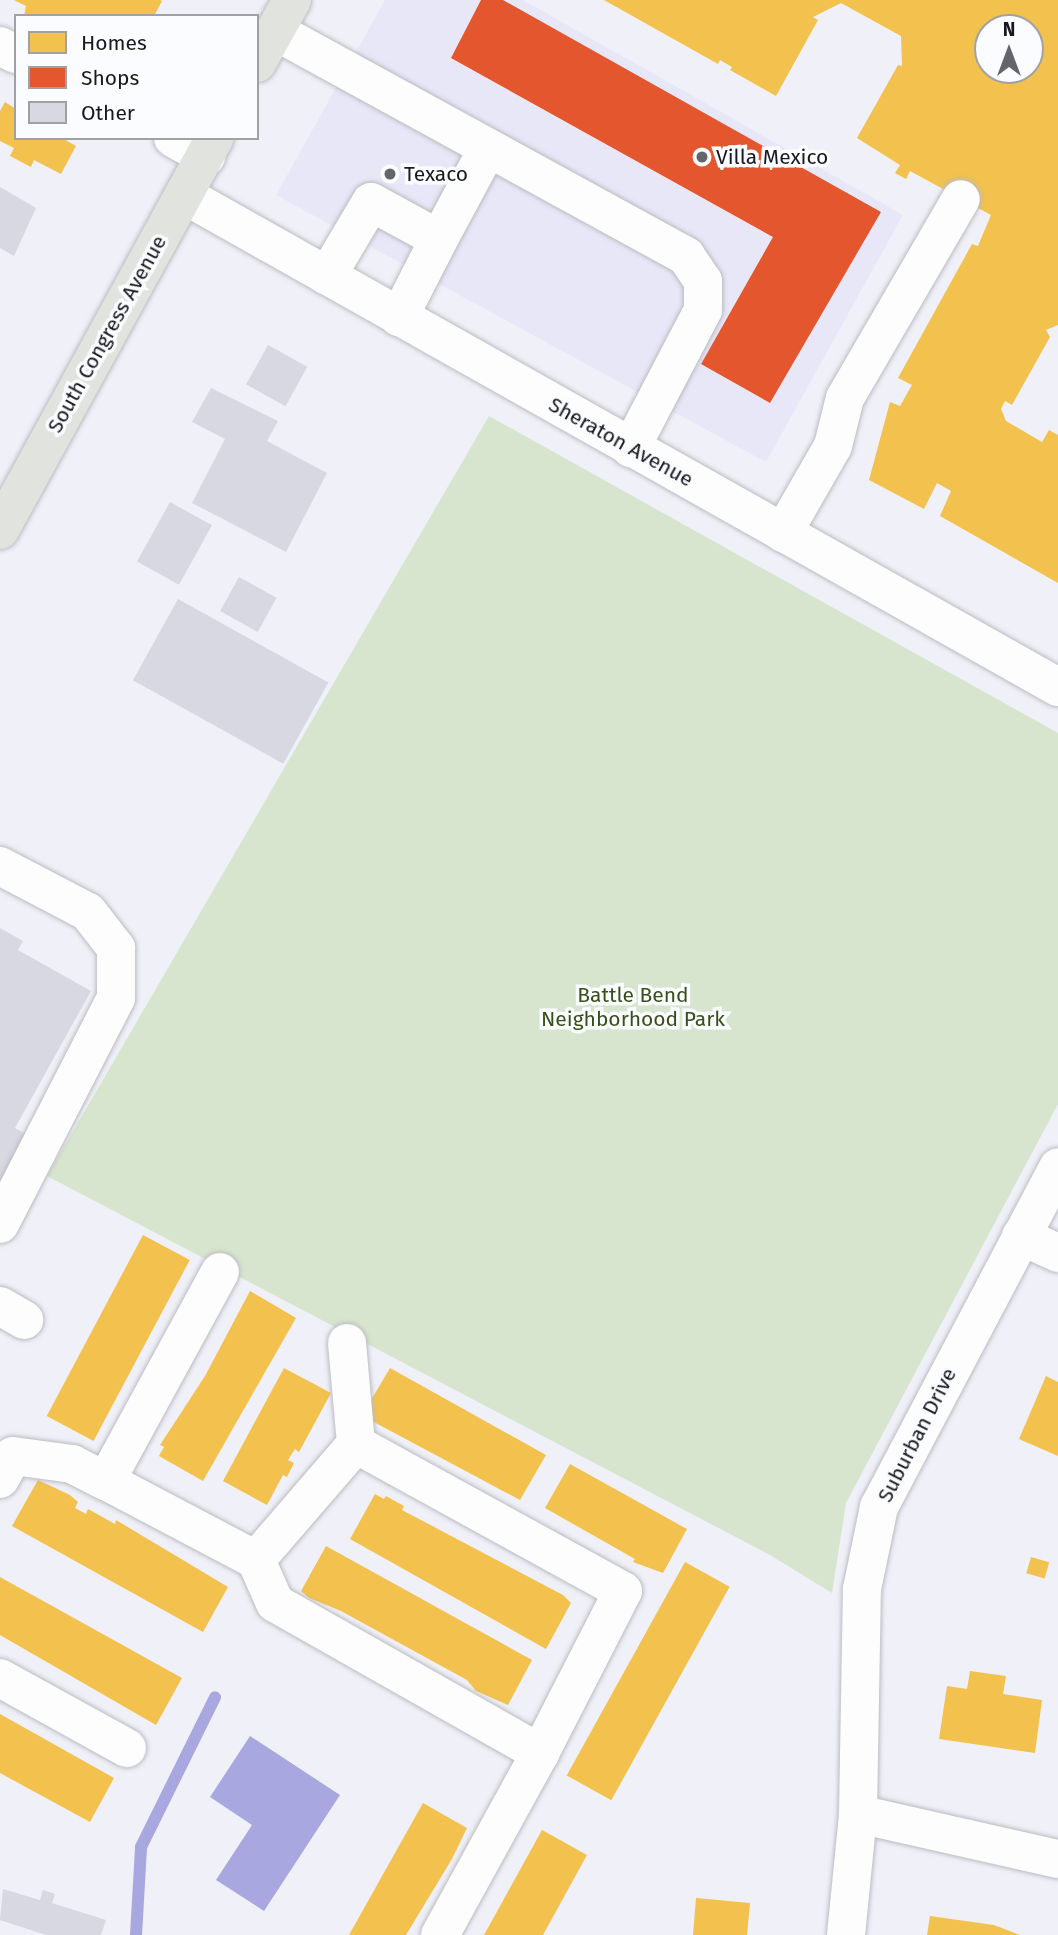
<!DOCTYPE html>
<style>
body{margin:0}
#map{position:relative;width:1058px;height:1935px;overflow:hidden;background:#f0f0f9;font-family:"Fira Sans",sans-serif}
div>[style]{position:absolute}
.built>*{inset:0;background:#e7e7f8}
.green>*{inset:0;background:#d7e5ce}
.water>*{inset:0;background:#a8a7e0}
.homes>*{inset:0;background:#f2c14e;transform-origin:0 0}
.shops>*{inset:0;background:#e4572e}
.stream>*{height:12px;margin:-6px;padding:0 6px;transform-origin:6px;border-radius:6px;background:#a8a7e0}
.building>*{inset:0;background:#d7d8e2;transform-origin:0 0}
.roads{filter:drop-shadow(0 0 2px #bbbbc1) drop-shadow(0 0 2px #bbbbc1)}
.minor>*{height:38px;margin:-19px;padding:0 19px;transform-origin:19px;border-radius:19px;background:#fdfdfe}
.major>*{height:38px;margin:-19px;padding:0 19px;transform-origin:19px;border-radius:19px;background:#e1e3df}
.dots>*{width:19px;height:19px;translate:-50% -50%;box-sizing:border-box;border:4px solid #fbfcff;border-radius:50%}
span{translate:-50% -50%;white-space:nowrap;text-align:center;line-height:1.15;-webkit-text-stroke:7px #fbfcff;paint-order:stroke}
.poi-label{font-size:21px;color:#18191e}
.left{translate:0 -50%;text-align:left}
.street-label{font-size:21px;color:#18191e}
.park-label{font-size:21px;color:#375019}
.legend{position:absolute;left:14px;top:14px;width:245px;height:126px;box-sizing:border-box;background:#fbfcff;border:2px solid #a0a1a5;margin:0;padding:9px 12px;list-style:none;font-size:21px;color:#18191e}
.legend li{display:flex;align-items:center;gap:14px;height:35px}
.legend b{width:35px;border:2px solid #a0a1a5}
.north{position:absolute;left:974px;top:14px;width:70px;height:70px;box-sizing:border-box;background:#fbfcff;border:2px solid #a0a1a5;border-radius:50%;rotate:0deg;font-size:19px;font-weight:700;line-height:28px;text-align:center;color:#18191e}
.north::after{content:'';display:block;margin:auto;width:24px;height:32px;background:#64646b;clip-path:polygon(50% 0,100% 100%,50% 72%,0 100%)}
</style>
<div id="map">
<div class="built">
<i style="clip-path:polygon(385px 0,523px 0,903px 215px,766px 462px,276px 195px)"></i>
</div>
<div class="green">
<i style="clip-path:polygon(489px 416px,1058px 733px,1058px 1104px,846px 1503px,832px 1593px,770px 1555px,47px 1176px)"></i>
</div>
<div class="water">
<i style="clip-path:polygon(250px 1736px,340px 1795px,264px 1911px,216px 1880px,252px 1825px,210px 1797px)"></i>
</div>
<div class="homes">
<i style="clip-path:polygon(14px 0,160px 0,162px 1px,154px 16px,24px 16px,26px 6px)"></i>
<i style="clip-path:polygon(evenodd,604px 0,1058px 0,1058px 325px,1046px 330px,1050px 337px,1012px 405px,1005px 401px,1001px 409px,1006px 421px,1042px 442px,1049px 430px,1058px 435px,1058px 583px,940px 516px,951px 491px,937px 483px,924px 509px,869px 480px,890px 402px,900px 406px,912px 385px,898px 378px,972px 244px,978px 246px,991px 215px,910px 171px,906px 179px,895px 173px,900px 165px,857px 138px,898px 65px,902px 66px,901px 36px,841px 3px,813px 17px,818px 20px,776px 96px,730px 70px,732px 67px,720px 60px,718px 64px,604px 0,988px 28px,1030px 28px,1030px 70px,988px 70px,988px 28px)"></i>
<i style="clip-path:polygon(5px 102px,16px 109px,16px 138px,62px 138px,76px 146px,61px 174px,34px 160px,31px 167px,10px 156px,14px 148px,0 141px,0 111px)"></i>
<i style="left:143px;top:1235px;width:53px;height:205px;rotate:28deg"></i>
<i style="clip-path:polygon(250px 1291px,296px 1318px,203px 1481px,159px 1456px,164px 1447px,160px 1445px,205px 1376px)"></i>
<i style="clip-path:polygon(284px 1368px,331px 1393px,299px 1452px,295px 1449px,288px 1460px,294px 1463px,287px 1477px,283px 1475px,267px 1505px,223px 1481px)"></i>
<i style="clip-path:polygon(390px 1368px,546px 1455px,520px 1500px,372px 1421px,364px 1412px)"></i>
<i style="clip-path:polygon(1046px 1376px,1058px 1382px,1058px 1456px,1019px 1439px)"></i>
<i style="clip-path:polygon(570px 1464px,687px 1529px,663px 1573px,633px 1562px,635px 1559px,545px 1508px)"></i>
<i style="clip-path:polygon(38px 1480px,70px 1495px,78px 1502px,75px 1508px,86px 1514px,88px 1509px,115px 1524px,116px 1520px,228px 1587px,203px 1632px,12px 1526px)"></i>
<i style="clip-path:polygon(375px 1494px,384px 1499px,386px 1496px,404px 1506px,402px 1510px,563px 1595px,571px 1603px,546px 1649px,350px 1539px)"></i>
<i style="clip-path:polygon(326px 1546px,532px 1660px,508px 1705px,476px 1691px,467px 1680px,341px 1611px,309px 1598px,301px 1591px)"></i>
<i style="left:1031px;top:1557px;width:19px;height:17px;rotate:16deg"></i>
<i style="left:685px;top:1562px;width:51px;height:244px;rotate:29deg"></i>
<i style="clip-path:polygon(0 1577px,182px 1678px,156px 1725px,0 1635px)"></i>
<i style="clip-path:polygon(970px 1671px,1006px 1676px,1003px 1694px,1042px 1700px,1035px 1753px,939px 1739px,947px 1686px,967px 1689px)"></i>
<i style="clip-path:polygon(0 1714px,114px 1778px,90px 1822px,0 1773px)"></i>
<i style="clip-path:polygon(423px 1803px,467px 1828px,452px 1859px,406px 1935px,349px 1935px)"></i>
<i style="clip-path:polygon(542px 1830px,587px 1855px,543px 1935px,484px 1935px)"></i>
<i style="clip-path:polygon(696px 1898px,750px 1903px,747px 1935px,693px 1935px)"></i>
<i style="clip-path:polygon(930px 1916px,994px 1925px,1020px 1935px,927px 1935px)"></i>
</div>
<div class="shops">
<i style="clip-path:polygon(481px 0,503px 0,881px 212px,770px 403px,701px 364px,773px 237px,451px 58px)"></i>
</div>
<div class="stream">
<i style="left:136px;top:1935px;width:88px;rotate:-86.7deg"></i>
<i style="left:141px;top:1847px;width:167px;rotate:-63.7deg"></i>
</div>
<div class="building">
<i style="clip-path:polygon(0 187px,36px 208px,14px 256px,0 248px)"></i>
<i style="left:268px;top:345px;width:45px;height:45px;rotate:29deg"></i>
<i style="clip-path:polygon(211px 388px,278px 421px,267px 441px,327px 473px,286px 552px,192px 503px,225px 439px,192px 422px)"></i>
<i style="left:170px;top:502px;width:48px;height:68px;rotate:29deg"></i>
<i style="left:239px;top:577px;width:43px;height:39px;rotate:29deg"></i>
<i style="left:178px;top:599px;width:172px;height:93px;rotate:29deg"></i>
<i style="clip-path:polygon(0 928px,23px 941px,18px 950px,91px 991px,15px 1128px,35px 1139px,0 1203px)"></i>
<i style="clip-path:polygon(3px 1889px,40px 1900px,43px 1890px,55px 1894px,52px 1903px,106px 1920px,101px 1935px,46px 1935px,0 1920px)"></i>
</div>
<div class="roads">
<div class="minor">
<i style="left:275px;top:31px;width:469px;rotate:28.7deg"></i>
<i style="left:686px;top:256px;width:30px;rotate:56deg"></i>
<i style="left:703px;top:281px;width:29px;rotate:90deg"></i>
<i style="left:703px;top:310px;width:156px;rotate:117.6deg"></i>
<i style="left:0;top:46px;width:18px;rotate:27deg"></i>
<i style="left:173px;top:138px;width:38px;rotate:29deg"></i>
<i style="left:184px;top:195px;width:1003px;rotate:29.38deg"></i>
<i style="left:439px;top:239px;width:103px;rotate:-61.7deg"></i>
<i style="left:327px;top:276px;width:86px;rotate:-59.3deg"></i>
<i style="left:371px;top:202px;width:77px;rotate:28.6deg"></i>
<i style="left:439px;top:239px;width:88px;rotate:117.1deg"></i>
<i style="left:783px;top:533px;width:100px;rotate:-60.1deg"></i>
<i style="left:833px;top:446px;width:49px;rotate:-76deg"></i>
<i style="left:845px;top:398px;width:230px;rotate:-59.8deg"></i>
<i style="left:0;top:866px;width:99px;rotate:27.6deg"></i>
<i style="left:88px;top:912px;width:46px;rotate:52.1deg"></i>
<i style="left:116px;top:948px;width:50px;rotate:90deg"></i>
<i style="left:116px;top:998px;width:254px;rotate:117.2deg"></i>
<i style="left:1021px;top:1236px;width:41px;rotate:24.7deg"></i>
<i style="left:0;top:1306px;width:28px;rotate:30deg"></i>
<i style="left:347px;top:1343px;width:101px;rotate:84.9deg"></i>
<i style="left:0;top:1479px;width:26px;rotate:-61deg"></i>
<i style="left:13px;top:1456px;width:60px;rotate:7.7deg"></i>
<i style="left:72px;top:1464px;width:38px;rotate:27deg"></i>
<i style="left:106px;top:1481px;width:170px;rotate:27.8deg"></i>
<i style="left:256px;top:1560px;width:47px;rotate:66.2deg"></i>
<i style="left:275px;top:1603px;width:305px;rotate:29.5deg"></i>
<i style="left:540px;top:1753px;width:182px;rotate:-62.9deg"></i>
<i style="left:623px;top:1591px;width:305px;rotate:-151.2deg"></i>
<i style="left:356px;top:1444px;width:153px;rotate:130.8deg"></i>
<i style="left:106px;top:1481px;width:238px;rotate:-61.4deg"></i>
<i style="left:0;top:1678px;width:145px;rotate:28.9deg"></i>
<i style="left:858px;top:1814px;width:205px;rotate:12.7deg"></i>
<i style="left:440px;top:1935px;width:208px;rotate:-61.2deg"></i>
<i style="left:846px;top:1935px;width:122px;rotate:-84.3deg"></i>
<i style="left:858px;top:1814px;width:225px;rotate:-89deg"></i>
<i style="left:862px;top:1589px;width:84px;rotate:-78.3deg"></i>
<i style="left:879px;top:1507px;width:384px;rotate:-62.2deg"></i>
</div>
<div class="major">
<i style="left:257px;top:63px;width:72px;rotate:-60.9deg"></i>
<i style="left:0;top:530px;width:447px;rotate:-61.3deg"></i>
</div>
</div>
<div class="dots">
<i style="left:702px;top:157px;background:#64646b"></i>
<i style="left:390px;top:174px;background:#64646b"></i>
</div>
<div class="poi-label">
<span class="left" style="left:716px;top:157px">Villa Mexico</span>
<span class="left" style="left:404px;top:174px">Texaco</span>
</div>
<div class="street-label">
<span style="left:107px;top:334px;rotate:-61deg">South Congress Avenue</span>
<span style="left:621px;top:442px;rotate:29deg">Sheraton Avenue</span>
<span style="left:917px;top:1435px;rotate:-63deg">Suburban Drive</span>
</div>
<div class="park-label">
<span style="left:633px;top:1007px">Battle Bend<br>Neighborhood Park</span>
</div>
<ul class="legend">
<li><b style="height:19px;background:#f2c14e"></b>Homes</li>
<li><b style="height:19px;background:#e4572e"></b>Shops</li>
<li><b style="height:19px;background:#d7d8e2"></b>Other</li>
</ul>
<div class="north">N</div>
</div>
